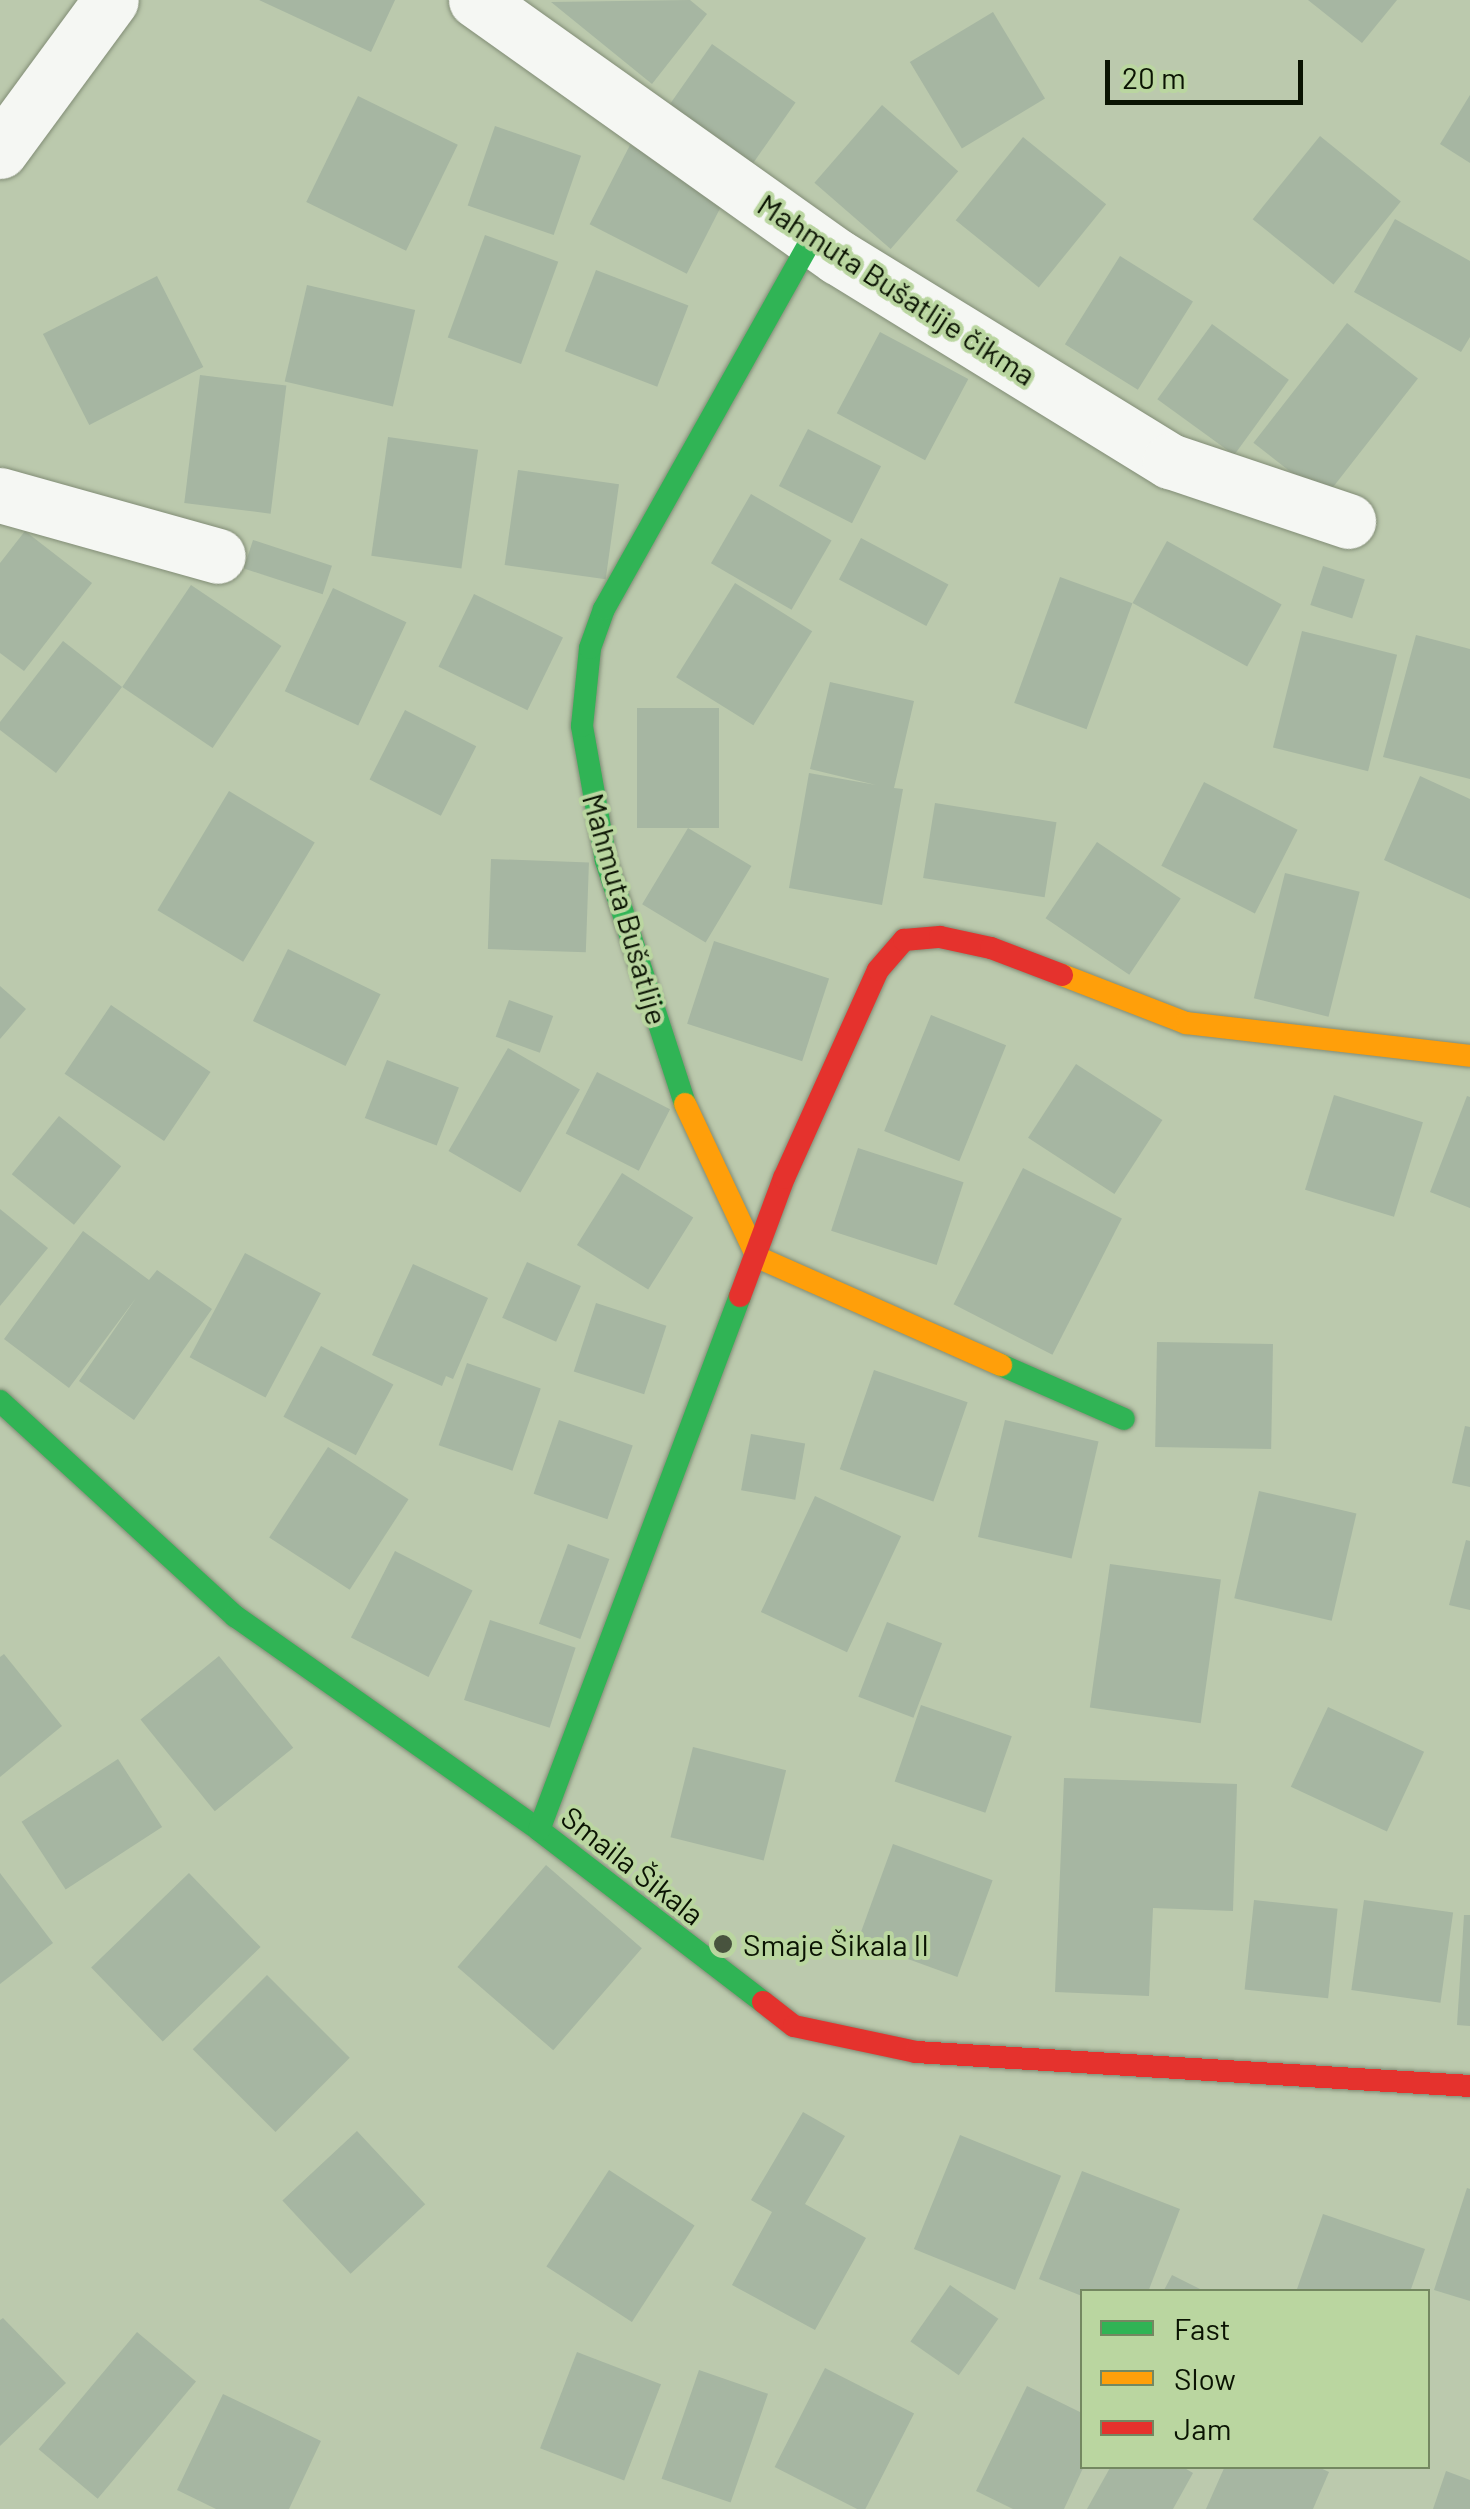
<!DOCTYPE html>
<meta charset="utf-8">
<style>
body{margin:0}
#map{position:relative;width:1470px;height:2509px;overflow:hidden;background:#bbc9ad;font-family:Barlow,sans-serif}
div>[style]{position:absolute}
.building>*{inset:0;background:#a6b6a2;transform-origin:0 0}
.roads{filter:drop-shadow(0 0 2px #818c75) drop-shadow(0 0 2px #818c75)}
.street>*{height:55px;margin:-27.5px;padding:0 27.5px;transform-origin:27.5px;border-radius:27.5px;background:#f5f7f3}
.fast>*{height:22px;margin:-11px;padding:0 11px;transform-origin:11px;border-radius:11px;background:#30b455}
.slow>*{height:22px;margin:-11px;padding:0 11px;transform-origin:11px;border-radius:11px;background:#ff9f0a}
.jam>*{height:22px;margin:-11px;padding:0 11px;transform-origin:11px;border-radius:11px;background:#e5322d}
.dots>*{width:28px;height:28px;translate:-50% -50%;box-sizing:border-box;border:5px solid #bad6a0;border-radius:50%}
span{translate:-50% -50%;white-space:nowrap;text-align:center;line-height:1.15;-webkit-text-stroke:8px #bad6a0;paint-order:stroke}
.street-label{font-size:30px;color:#0a1302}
.poi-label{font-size:30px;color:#0a1302}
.left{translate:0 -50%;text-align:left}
.legend{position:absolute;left:1080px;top:2289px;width:350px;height:180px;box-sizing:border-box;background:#bad6a0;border:2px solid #748861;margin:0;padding:12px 18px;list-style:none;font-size:30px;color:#0a1302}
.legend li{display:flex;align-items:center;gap:20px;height:50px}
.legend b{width:50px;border:2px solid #748861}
.scale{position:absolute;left:1105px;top:60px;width:198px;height:45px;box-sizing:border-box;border:5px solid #0a1302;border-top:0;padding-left:12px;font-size:30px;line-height:35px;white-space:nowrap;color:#0a1302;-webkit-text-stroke:8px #bad6a0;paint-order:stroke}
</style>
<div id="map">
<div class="building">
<i style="clip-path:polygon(259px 0,395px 0,371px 52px)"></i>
<i style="clip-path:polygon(690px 0,707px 14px,652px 84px,551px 2px)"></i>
<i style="clip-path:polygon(1308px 0,1397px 0,1362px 43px)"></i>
<i style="left:993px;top:12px;width:101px;height:97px;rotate:59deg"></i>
<i style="left:712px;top:44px;width:102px;height:75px;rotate:35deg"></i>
<i style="clip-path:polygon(1470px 95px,1470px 163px,1440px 144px)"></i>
<i style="left:358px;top:96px;width:111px;height:118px;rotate:26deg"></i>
<i style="left:882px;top:105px;width:101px;height:103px;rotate:41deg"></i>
<i style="left:495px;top:126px;width:91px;height:84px;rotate:19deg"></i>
<i style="left:1320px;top:136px;width:104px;height:107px;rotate:39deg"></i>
<i style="left:1023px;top:137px;width:107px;height:107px;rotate:39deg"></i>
<i style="left:630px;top:145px;width:109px;height:89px;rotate:27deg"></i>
<i style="clip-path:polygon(1395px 219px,1470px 261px,1470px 337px,1461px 352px,1354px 292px)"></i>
<i style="left:485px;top:235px;width:78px;height:109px;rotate:20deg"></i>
<i style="left:1120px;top:256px;width:86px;height:104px;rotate:32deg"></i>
<i style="left:596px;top:270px;width:99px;height:87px;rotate:21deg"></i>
<i style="left:157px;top:276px;width:102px;height:128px;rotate:63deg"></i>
<i style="left:307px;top:285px;width:111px;height:99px;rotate:13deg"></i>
<i style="left:1347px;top:323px;width:90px;height:152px;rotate:38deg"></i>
<i style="left:1212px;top:324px;width:95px;height:93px;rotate:36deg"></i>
<i style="left:880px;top:332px;width:100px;height:92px;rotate:28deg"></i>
<i style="left:200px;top:375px;width:87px;height:129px;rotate:7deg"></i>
<i style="left:808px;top:429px;width:82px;height:64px;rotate:27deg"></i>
<i style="left:388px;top:437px;width:91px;height:120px;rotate:8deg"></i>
<i style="left:518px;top:470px;width:102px;height:96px;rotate:8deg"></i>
<i style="left:751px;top:494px;width:93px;height:80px;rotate:30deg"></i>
<i style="clip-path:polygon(25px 531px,92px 583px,24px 671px,0 653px,0 563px)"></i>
<i style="left:861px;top:538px;width:99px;height:47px;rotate:28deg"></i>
<i style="left:253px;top:540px;width:83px;height:30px;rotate:18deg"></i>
<i style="left:1167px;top:541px;width:131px;height:71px;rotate:29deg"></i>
<i style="left:1323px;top:566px;width:44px;height:41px;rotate:18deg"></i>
<i style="left:1060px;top:577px;width:77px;height:134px;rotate:20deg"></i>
<i style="left:735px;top:583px;width:91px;height:111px;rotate:32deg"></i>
<i style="left:191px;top:585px;width:109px;height:123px;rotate:34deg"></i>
<i style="left:333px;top:588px;width:81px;height:114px;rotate:25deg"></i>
<i style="left:474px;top:594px;width:99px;height:81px;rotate:26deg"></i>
<i style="left:1302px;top:631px;width:98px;height:120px;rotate:14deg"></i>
<i style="clip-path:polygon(1416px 635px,1470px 649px,1470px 779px,1383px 757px)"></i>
<i style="clip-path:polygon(63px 641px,122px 687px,56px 773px,0 730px,0 722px)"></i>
<i style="clip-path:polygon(830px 682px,914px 701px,894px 788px,903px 789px,882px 905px,789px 888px,809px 773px,876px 785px,810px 769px)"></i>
<i style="left:637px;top:708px;width:82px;height:120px"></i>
<i style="left:405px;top:710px;width:80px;height:78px;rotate:27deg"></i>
<i style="clip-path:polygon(1420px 776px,1470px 799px,1470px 899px,1384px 860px)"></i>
<i style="left:1204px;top:782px;width:105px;height:94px;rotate:27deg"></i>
<i style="left:229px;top:791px;width:100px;height:139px;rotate:31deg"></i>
<i style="left:935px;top:803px;width:123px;height:76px;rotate:9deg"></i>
<i style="left:688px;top:828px;width:74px;height:89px;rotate:31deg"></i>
<i style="left:1097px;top:842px;width:101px;height:92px;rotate:34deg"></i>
<i style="left:491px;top:859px;width:98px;height:90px;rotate:2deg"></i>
<i style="left:1285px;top:873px;width:77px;height:129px;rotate:14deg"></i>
<i style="left:714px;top:941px;width:121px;height:87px;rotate:18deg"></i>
<i style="left:288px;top:949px;width:103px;height:80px;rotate:26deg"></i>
<i style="clip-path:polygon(0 986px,26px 1009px,0 1039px)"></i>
<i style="left:509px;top:1000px;width:47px;height:39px;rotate:20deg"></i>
<i style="left:111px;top:1005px;width:120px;height:83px;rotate:34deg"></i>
<i style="left:931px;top:1015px;width:81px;height:125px;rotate:22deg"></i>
<i style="left:508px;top:1048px;width:83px;height:119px;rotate:30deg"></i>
<i style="left:387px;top:1060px;width:77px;height:62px;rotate:21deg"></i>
<i style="left:1076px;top:1064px;width:103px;height:88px;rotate:33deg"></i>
<i style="left:597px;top:1072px;width:82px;height:69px;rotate:27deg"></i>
<i style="left:1334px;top:1095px;width:93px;height:99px;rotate:17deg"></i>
<i style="clip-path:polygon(1467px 1096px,1470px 1097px,1470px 1208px,1430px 1192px)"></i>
<i style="left:59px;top:1116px;width:80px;height:75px;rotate:39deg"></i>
<i style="left:858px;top:1148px;width:111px;height:87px;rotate:18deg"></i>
<i style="left:1023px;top:1168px;width:111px;height:153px;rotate:27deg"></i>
<i style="left:622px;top:1173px;width:84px;height:85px;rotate:32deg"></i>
<i style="clip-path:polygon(0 1209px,48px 1248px,0 1306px)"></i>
<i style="clip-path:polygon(83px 1231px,149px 1280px,157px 1270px,212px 1309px,134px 1420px,79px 1381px,136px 1298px,69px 1388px,4px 1339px)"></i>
<i style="left:245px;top:1253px;width:86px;height:118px;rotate:28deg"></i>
<i style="left:527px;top:1262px;width:59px;height:61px;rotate:24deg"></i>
<i style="clip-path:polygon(413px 1264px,488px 1298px,453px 1379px,446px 1376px,442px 1386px,372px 1355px)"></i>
<i style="left:596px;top:1303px;width:74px;height:72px;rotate:18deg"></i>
<i style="left:1157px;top:1342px;width:116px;height:105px;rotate:1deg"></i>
<i style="left:321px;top:1346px;width:82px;height:80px;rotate:28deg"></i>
<i style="left:467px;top:1363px;width:78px;height:87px;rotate:19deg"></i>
<i style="left:874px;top:1370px;width:99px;height:105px;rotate:19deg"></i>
<i style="left:559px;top:1420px;width:78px;height:78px;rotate:19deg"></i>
<i style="left:1005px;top:1420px;width:96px;height:120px;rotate:13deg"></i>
<i style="clip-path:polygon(1465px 1426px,1470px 1427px,1470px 1487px,1452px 1483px)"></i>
<i style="left:751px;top:1434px;width:55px;height:57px;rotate:10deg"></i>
<i style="left:328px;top:1447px;width:96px;height:108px;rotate:33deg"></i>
<i style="left:1259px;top:1491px;width:100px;height:110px;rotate:13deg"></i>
<i style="left:815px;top:1496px;width:95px;height:128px;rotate:25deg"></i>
<i style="clip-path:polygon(1466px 1540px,1470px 1541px,1470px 1610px,1449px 1605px)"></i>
<i style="left:568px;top:1544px;width:44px;height:85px;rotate:20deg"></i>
<i style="left:395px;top:1551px;width:87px;height:97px;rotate:27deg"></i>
<i style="left:1110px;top:1564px;width:112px;height:145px;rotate:8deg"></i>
<i style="left:490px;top:1620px;width:90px;height:84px;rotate:18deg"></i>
<i style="left:887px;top:1622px;width:59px;height:80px;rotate:21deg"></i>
<i style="clip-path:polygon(4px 1654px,62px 1726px,0 1777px,0 1657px)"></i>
<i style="left:219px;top:1656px;width:118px;height:101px;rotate:51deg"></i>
<i style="left:921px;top:1705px;width:96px;height:81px;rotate:19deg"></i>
<i style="left:1328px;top:1707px;width:106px;height:88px;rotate:25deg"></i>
<i style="left:693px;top:1747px;width:96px;height:93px;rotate:14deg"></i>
<i style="left:118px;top:1759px;width:81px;height:115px;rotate:57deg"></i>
<i style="clip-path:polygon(1064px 1778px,1237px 1784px,1233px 1911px,1153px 1908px,1149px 1996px,1055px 1992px)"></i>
<i style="left:893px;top:1844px;width:106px;height:103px;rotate:20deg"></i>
<i style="left:546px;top:1865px;width:127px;height:135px;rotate:41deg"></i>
<i style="clip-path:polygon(0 1873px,53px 1943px,0 1984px)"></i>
<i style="left:189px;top:1873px;width:103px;height:136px;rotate:46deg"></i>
<i style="left:1254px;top:1900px;width:84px;height:90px;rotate:6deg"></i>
<i style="left:1364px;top:1900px;width:90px;height:91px;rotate:8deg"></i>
<i style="clip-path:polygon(1464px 1915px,1470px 1915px,1470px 2026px,1457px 2025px)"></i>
<i style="left:267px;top:1975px;width:117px;height:105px;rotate:45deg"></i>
<i style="clip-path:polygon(803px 2112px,845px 2136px,805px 2204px,866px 2238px,815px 2330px,732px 2285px,772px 2212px,751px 2200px)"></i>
<i style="left:357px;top:2131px;width:100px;height:102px;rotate:47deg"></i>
<i style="left:960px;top:2135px;width:109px;height:123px;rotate:22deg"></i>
<i style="left:609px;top:2170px;width:102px;height:115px;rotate:33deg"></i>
<i style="clip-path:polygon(1082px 2171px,1180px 2209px,1148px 2292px,1082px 2296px,1039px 2279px)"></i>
<i style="clip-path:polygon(1467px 2188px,1470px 2189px,1470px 2301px,1434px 2290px)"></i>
<i style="clip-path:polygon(1323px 2214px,1425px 2249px,1410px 2292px,1296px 2292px)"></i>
<i style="clip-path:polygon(1172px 2275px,1206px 2292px,1163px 2292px)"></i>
<i style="left:950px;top:2285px;width:59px;height:69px;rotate:35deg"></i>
<i style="clip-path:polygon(3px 2318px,66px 2383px,0 2446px,0 2320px)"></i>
<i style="left:137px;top:2332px;width:77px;height:153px;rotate:40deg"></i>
<i style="left:577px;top:2352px;width:90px;height:103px;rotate:21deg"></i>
<i style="left:825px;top:2368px;width:100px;height:111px;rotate:27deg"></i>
<i style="left:699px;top:2370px;width:73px;height:115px;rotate:19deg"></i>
<i style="clip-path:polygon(1027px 2386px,1082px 2413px,1084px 2466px,1064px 2509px,1013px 2509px,976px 2491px)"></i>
<i style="clip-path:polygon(223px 2394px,321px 2441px,289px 2509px,216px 2509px,177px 2490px)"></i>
<i style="clip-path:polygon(1111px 2466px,1181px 2466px,1193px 2473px,1173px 2509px,1087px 2509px)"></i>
<i style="clip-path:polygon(1225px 2466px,1316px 2466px,1329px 2472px,1313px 2509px,1206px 2509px)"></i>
<i style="clip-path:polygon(1446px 2471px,1470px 2480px,1470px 2509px,1433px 2509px)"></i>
</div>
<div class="roads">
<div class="street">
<i style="left:476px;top:0;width:444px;rotate:35.4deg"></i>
<i style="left:838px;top:257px;width:390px;rotate:31.6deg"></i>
<i style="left:1170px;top:461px;width:188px;rotate:18.6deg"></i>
<i style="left:0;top:151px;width:187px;rotate:-53.7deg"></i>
<i style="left:0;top:495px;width:226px;rotate:15.6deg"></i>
</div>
<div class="fast">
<i style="left:685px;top:1104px;width:256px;rotate:-108deg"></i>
<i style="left:606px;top:861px;width:137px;rotate:-100.1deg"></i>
<i style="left:582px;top:726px;width:78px;rotate:-84.1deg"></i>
<i style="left:590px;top:648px;width:41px;rotate:-70.3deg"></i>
<i style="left:604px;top:609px;width:424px;rotate:-60.7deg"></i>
<i style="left:1001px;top:1365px;width:134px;rotate:23.7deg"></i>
<i style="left:0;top:1401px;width:319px;rotate:42.5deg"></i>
<i style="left:235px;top:1616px;width:372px;rotate:35.1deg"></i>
<i style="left:539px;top:1830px;width:282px;rotate:37.5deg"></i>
<i style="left:539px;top:1830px;width:571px;rotate:-69.37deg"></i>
</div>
<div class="slow">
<i style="left:1062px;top:975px;width:133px;rotate:21.2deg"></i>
<i style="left:1186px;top:1023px;width:286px;rotate:6.6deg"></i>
<i style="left:685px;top:1104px;width:169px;rotate:64.8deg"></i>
<i style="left:757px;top:1257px;width:267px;rotate:23.9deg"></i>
</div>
<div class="jam">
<i style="left:740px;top:1296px;width:126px;rotate:-69.6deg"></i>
<i style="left:784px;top:1178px;width:228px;rotate:-65.7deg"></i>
<i style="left:878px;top:970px;width:40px;rotate:-49deg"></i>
<i style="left:904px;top:940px;width:36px;rotate:-5deg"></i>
<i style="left:940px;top:937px;width:52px;rotate:12.2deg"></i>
<i style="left:991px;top:948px;width:76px;rotate:20.8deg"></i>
<i style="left:763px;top:2002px;width:39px;rotate:38deg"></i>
<i style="left:794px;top:2026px;width:125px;rotate:12deg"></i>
<i style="left:916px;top:2052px;width:555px;rotate:3.51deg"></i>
</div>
</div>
<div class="dots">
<i style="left:723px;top:1944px;background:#48533e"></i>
</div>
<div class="street-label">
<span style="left:897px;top:289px;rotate:33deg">Mahmuta Bušatlije čikma</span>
<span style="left:626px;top:909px;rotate:74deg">Mahmuta Bušatlije</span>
<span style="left:633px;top:1865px;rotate:38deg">Smaila Šikala</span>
</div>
<div class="poi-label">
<span class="left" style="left:743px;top:1944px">Smaje Šikala II</span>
</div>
<ul class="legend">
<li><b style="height:12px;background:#30b455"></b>Fast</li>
<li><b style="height:12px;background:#ff9f0a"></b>Slow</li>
<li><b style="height:12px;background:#e5322d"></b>Jam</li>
</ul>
<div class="scale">20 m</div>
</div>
